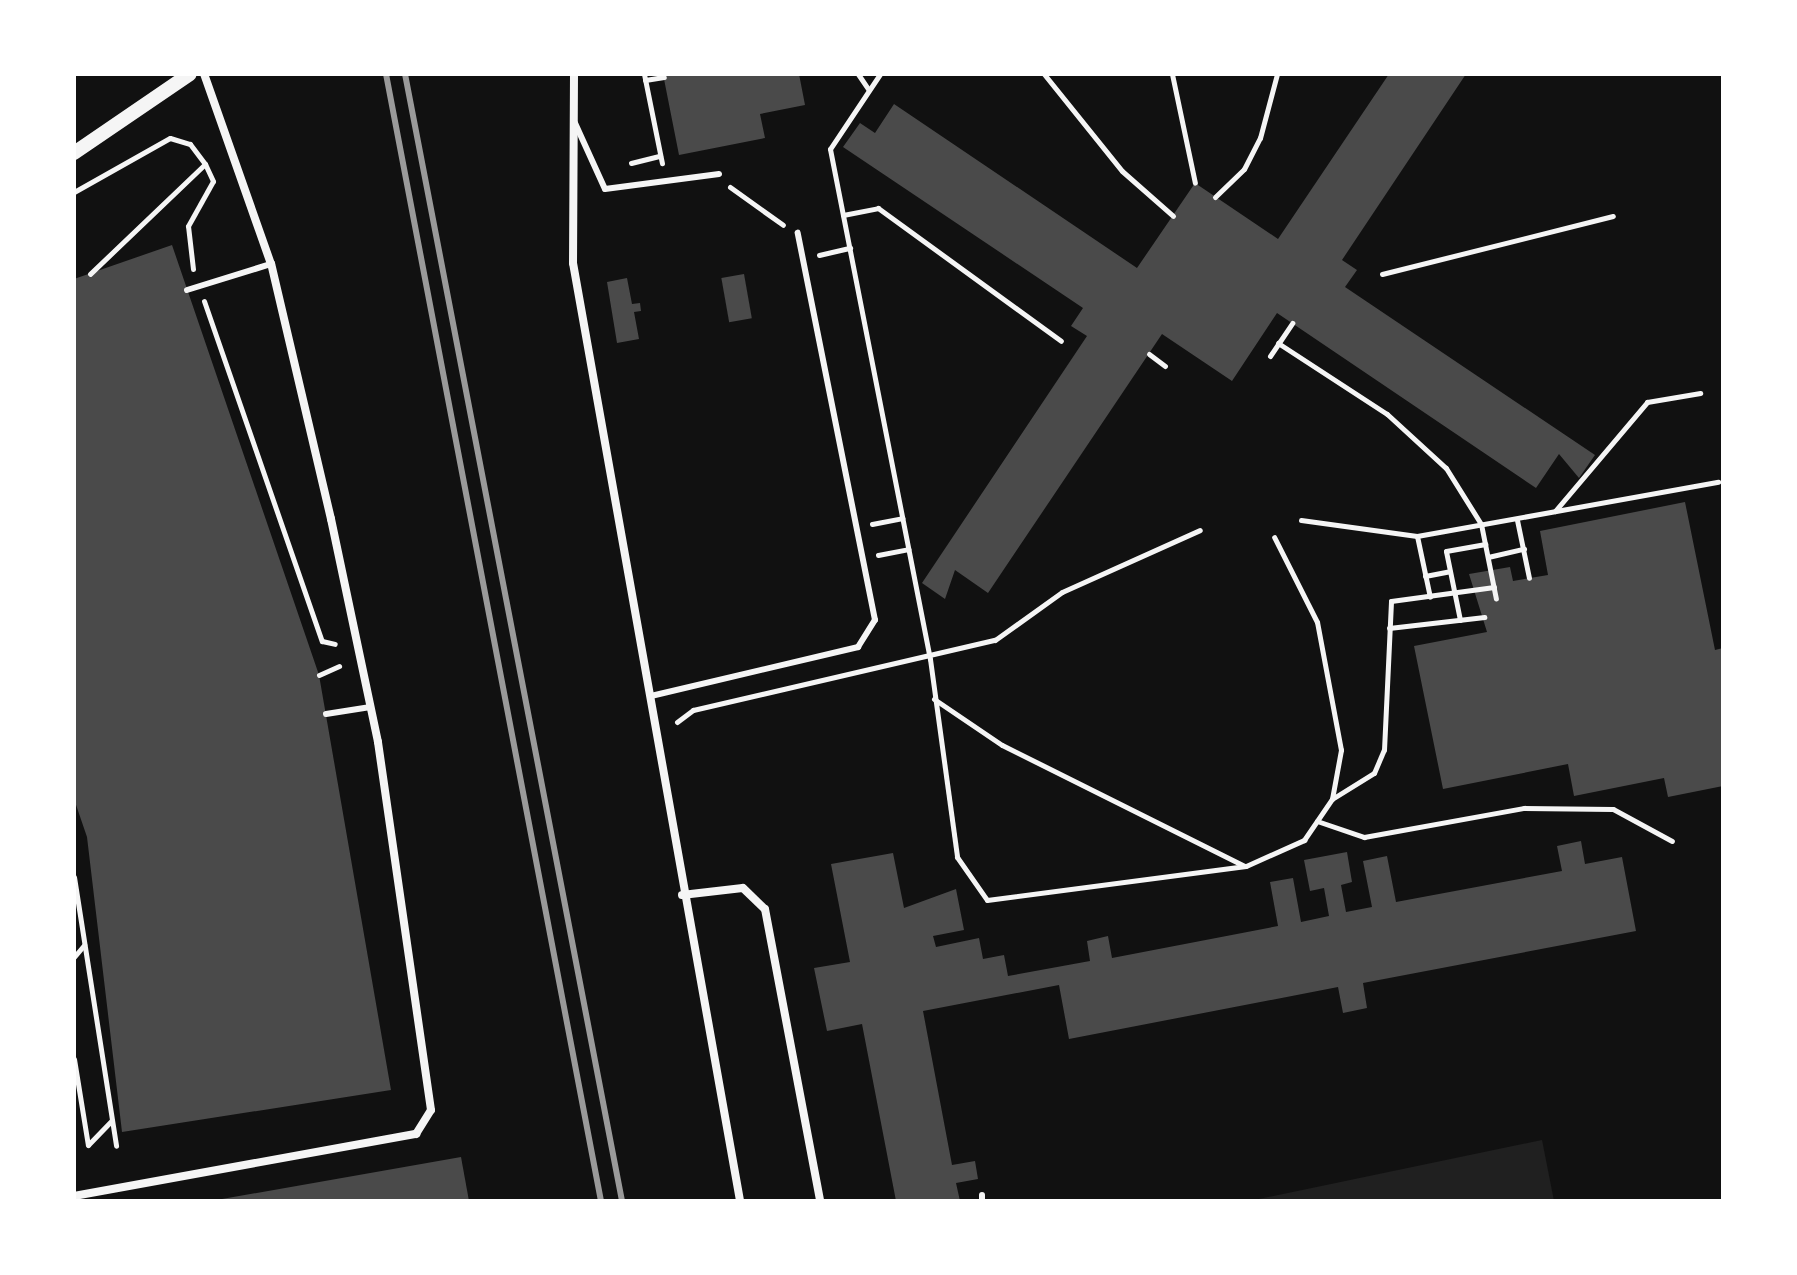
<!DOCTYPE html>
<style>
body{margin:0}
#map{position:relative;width:1797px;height:1275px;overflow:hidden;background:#111;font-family:"Alegreya Sans",sans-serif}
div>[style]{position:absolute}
.green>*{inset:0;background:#202020}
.building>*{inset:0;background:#4a4a4a;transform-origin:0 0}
.path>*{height:5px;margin:-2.5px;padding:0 2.5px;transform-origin:2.5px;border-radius:2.5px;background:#f5f5f5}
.service>*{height:6px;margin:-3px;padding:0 3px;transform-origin:3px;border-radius:3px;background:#f5f5f5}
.minor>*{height:8px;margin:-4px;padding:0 4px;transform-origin:4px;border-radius:4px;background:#f5f5f5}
.tertiary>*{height:14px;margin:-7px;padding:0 7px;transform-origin:7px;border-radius:7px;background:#f5f5f5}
.rail>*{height:6px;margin:-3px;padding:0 3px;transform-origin:3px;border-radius:3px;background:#9a9a9a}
span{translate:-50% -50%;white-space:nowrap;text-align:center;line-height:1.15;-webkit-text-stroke:6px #fff;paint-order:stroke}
.frame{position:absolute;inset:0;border:76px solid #fff;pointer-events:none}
</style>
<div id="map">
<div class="green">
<i style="clip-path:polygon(1542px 1140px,1554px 1201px,1249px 1201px)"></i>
</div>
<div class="building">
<i style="clip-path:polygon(663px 74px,799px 74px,805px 105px,760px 114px,765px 138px,679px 155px)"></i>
<i style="clip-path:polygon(1389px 74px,1466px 74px,1342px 260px,1357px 270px,1345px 287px,1595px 455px,1579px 478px,1559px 454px,1536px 488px,1277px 313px,1232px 381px,1162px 334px,988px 593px,955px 570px,945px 599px,922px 583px,1087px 336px,1071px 326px,1083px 308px,843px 147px,860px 123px,875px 133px,894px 104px,1137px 268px,1195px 183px,1278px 239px)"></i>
<i style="clip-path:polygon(172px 245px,319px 675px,391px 1090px,122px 1132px,87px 837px,74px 799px,74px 279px)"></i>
<i style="left:744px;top:274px;width:45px;height:23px;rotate:80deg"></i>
<i style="clip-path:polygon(627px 278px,632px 304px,640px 303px,641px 311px,634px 312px,639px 339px,617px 343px,607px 282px)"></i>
<i style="clip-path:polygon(1685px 502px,1715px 650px,1723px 648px,1723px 786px,1668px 797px,1664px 778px,1574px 796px,1568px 764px,1443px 789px,1414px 646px,1487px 632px,1469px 574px,1510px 567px,1513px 581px,1548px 575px,1540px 531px)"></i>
<i style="clip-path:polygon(1581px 841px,1585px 864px,1622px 857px,1636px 931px,1363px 983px,1367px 1008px,1343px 1013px,1338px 987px,1069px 1039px,1059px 985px,923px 1011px,952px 1165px,975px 1161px,978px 1179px,956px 1183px,960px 1201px,896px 1201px,862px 1024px,827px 1031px,814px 968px,850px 962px,831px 864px,893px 853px,904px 908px,956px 889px,964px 930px,933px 936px,936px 947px,979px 938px,983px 959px,1004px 955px,1008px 976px,1090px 961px,1087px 941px,1108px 936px,1112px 958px,1278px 926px,1270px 882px,1293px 878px,1301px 922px,1329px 916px,1324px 888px,1310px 891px,1304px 860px,1347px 852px,1352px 882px,1341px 885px,1346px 912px,1372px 907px,1363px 861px,1387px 856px,1396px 902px,1562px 871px,1557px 846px)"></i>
<i style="clip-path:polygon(461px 1157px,469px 1201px,222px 1201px,222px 1199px)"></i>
</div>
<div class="path">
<i style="left:644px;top:74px;width:91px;rotate:78.6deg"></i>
<i style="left:858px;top:74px;width:18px;rotate:56deg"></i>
<i style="left:880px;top:74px;width:90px;rotate:123.7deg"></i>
<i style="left:830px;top:149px;width:520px;rotate:78.91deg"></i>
<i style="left:930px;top:659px;width:200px;rotate:82.2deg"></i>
<i style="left:957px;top:857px;width:52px;rotate:55.1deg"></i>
<i style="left:987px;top:900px;width:261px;rotate:-7.5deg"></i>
<i style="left:1246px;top:866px;width:64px;rotate:-24.1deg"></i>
<i style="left:1304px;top:840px;width:50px;rotate:-55.7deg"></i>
<i style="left:1332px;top:799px;width:50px;rotate:-79.6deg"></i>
<i style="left:1341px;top:750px;width:130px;rotate:-100.6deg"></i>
<i style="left:1317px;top:622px;width:95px;rotate:-116.8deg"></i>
<i style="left:1044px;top:74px;width:124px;rotate:51.2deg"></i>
<i style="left:1122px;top:171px;width:68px;rotate:41.4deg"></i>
<i style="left:1172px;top:74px;width:111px;rotate:78.1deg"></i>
<i style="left:645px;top:80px;width:19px;rotate:-9deg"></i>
<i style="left:631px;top:163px;width:30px;rotate:-14deg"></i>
<i style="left:730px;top:187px;width:65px;rotate:35.6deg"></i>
<i style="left:74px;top:192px;width:110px;rotate:-29.4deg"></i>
<i style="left:170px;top:138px;width:21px;rotate:17deg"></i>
<i style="left:190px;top:144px;width:25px;rotate:53deg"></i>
<i style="left:205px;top:164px;width:159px;rotate:136.3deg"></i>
<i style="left:1215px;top:197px;width:40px;rotate:-44deg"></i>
<i style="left:1244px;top:169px;width:35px;rotate:-63deg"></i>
<i style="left:1260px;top:138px;width:66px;rotate:-75.1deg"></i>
<i style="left:843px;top:215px;width:36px;rotate:-11deg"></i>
<i style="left:878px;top:208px;width:226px;rotate:36deg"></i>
<i style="left:819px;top:255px;width:32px;rotate:-13deg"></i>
<i style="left:193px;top:269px;width:43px;rotate:-96.6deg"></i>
<i style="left:188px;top:226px;width:51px;rotate:-60.9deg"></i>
<i style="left:213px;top:181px;width:19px;rotate:-115deg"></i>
<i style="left:1382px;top:274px;width:238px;rotate:-14.1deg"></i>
<i style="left:204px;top:301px;width:360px;rotate:70.9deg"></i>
<i style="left:322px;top:641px;width:13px;rotate:13deg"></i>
<i style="left:1278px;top:343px;width:130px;rotate:33.1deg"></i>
<i style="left:1387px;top:414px;width:80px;rotate:42.5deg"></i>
<i style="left:1446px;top:468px;width:66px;rotate:58deg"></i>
<i style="left:1481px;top:524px;width:76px;rotate:78.7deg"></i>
<i style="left:1149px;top:354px;width:20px;rotate:37deg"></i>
<i style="left:1270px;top:356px;width:40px;rotate:-56deg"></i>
<i style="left:1555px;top:511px;width:143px;rotate:-49.8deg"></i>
<i style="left:1647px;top:402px;width:54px;rotate:-9.6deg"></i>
<i style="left:1301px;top:520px;width:117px;rotate:7.9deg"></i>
<i style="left:1417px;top:536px;width:306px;rotate:-10.2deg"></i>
<i style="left:1517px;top:520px;width:59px;rotate:78.3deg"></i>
<i style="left:872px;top:524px;width:31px;rotate:-11deg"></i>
<i style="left:1417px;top:536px;width:62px;rotate:78deg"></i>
<i style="left:878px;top:555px;width:31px;rotate:-11deg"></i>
<i style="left:1488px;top:557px;width:37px;rotate:-13deg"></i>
<i style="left:1425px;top:576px;width:25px;rotate:-11deg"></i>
<i style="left:1460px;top:620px;width:70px;rotate:-101.5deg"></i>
<i style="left:1446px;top:551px;width:40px;rotate:-10deg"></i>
<i style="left:1389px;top:628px;width:96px;rotate:-6.6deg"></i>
<i style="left:319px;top:675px;width:22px;rotate:-24deg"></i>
<i style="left:934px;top:699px;width:82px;rotate:34.1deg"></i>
<i style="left:1002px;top:745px;width:271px;rotate:26.5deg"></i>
<i style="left:677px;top:722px;width:20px;rotate:-37deg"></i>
<i style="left:693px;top:710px;width:310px;rotate:-13.1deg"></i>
<i style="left:995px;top:640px;width:82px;rotate:-35.6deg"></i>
<i style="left:1062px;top:592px;width:151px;rotate:-24.2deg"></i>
<i style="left:1332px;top:799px;width:49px;rotate:-31.8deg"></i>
<i style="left:1374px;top:773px;width:25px;rotate:-67deg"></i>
<i style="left:1384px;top:750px;width:149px;rotate:-87.3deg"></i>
<i style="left:1391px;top:601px;width:104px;rotate:-7.7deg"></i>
<i style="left:1317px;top:821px;width:50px;rotate:18.8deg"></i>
<i style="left:1364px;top:837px;width:163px;rotate:-10.3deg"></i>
<i style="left:1524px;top:808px;width:89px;rotate:0.6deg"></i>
<i style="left:1613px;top:809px;width:67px;rotate:28.5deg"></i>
<i style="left:74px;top:877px;width:272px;rotate:81.1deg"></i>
<i style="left:74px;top:957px;width:16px;rotate:-50deg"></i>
<i style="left:74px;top:1059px;width:87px;rotate:80.8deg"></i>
<i style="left:88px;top:1145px;width:33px;rotate:-46deg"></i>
</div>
<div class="service">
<i style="left:575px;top:123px;width:72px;rotate:65.6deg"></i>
<i style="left:605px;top:189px;width:115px;rotate:-7.5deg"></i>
<i style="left:187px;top:290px;width:88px;rotate:-17.2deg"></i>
<i style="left:651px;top:696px;width:213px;rotate:-13.3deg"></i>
<i style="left:858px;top:647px;width:32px;rotate:-58deg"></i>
<i style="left:875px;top:620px;width:395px;rotate:-101.3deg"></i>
<i style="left:326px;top:714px;width:45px;rotate:-9deg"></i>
<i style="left:982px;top:1195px;width:6px;rotate:90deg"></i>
</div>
<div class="minor">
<i style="left:574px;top:74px;width:189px;rotate:90.3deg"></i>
<i style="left:573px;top:263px;width:953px;rotate:79.9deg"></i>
<i style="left:682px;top:895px;width:61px;rotate:-6.5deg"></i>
<i style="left:743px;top:888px;width:30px;rotate:44deg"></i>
<i style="left:765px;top:909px;width:297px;rotate:79.3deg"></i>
<i style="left:74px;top:1196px;width:348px;rotate:-10.3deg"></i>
<i style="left:416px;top:1134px;width:28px;rotate:-58deg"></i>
<i style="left:431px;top:1110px;width:372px;rotate:-98.2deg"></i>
<i style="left:378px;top:742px;width:228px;rotate:-101.9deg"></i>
<i style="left:331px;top:519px;width:262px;rotate:-103.2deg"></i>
<i style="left:271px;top:264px;width:201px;rotate:-109.4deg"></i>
</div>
<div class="tertiary">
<i style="left:74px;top:153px;width:140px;rotate:-34.3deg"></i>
</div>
<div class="rail">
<i style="left:386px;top:74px;width:1147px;rotate:79.2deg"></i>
<i style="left:405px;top:74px;width:1148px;rotate:79.1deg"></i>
</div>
<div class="frame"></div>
</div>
